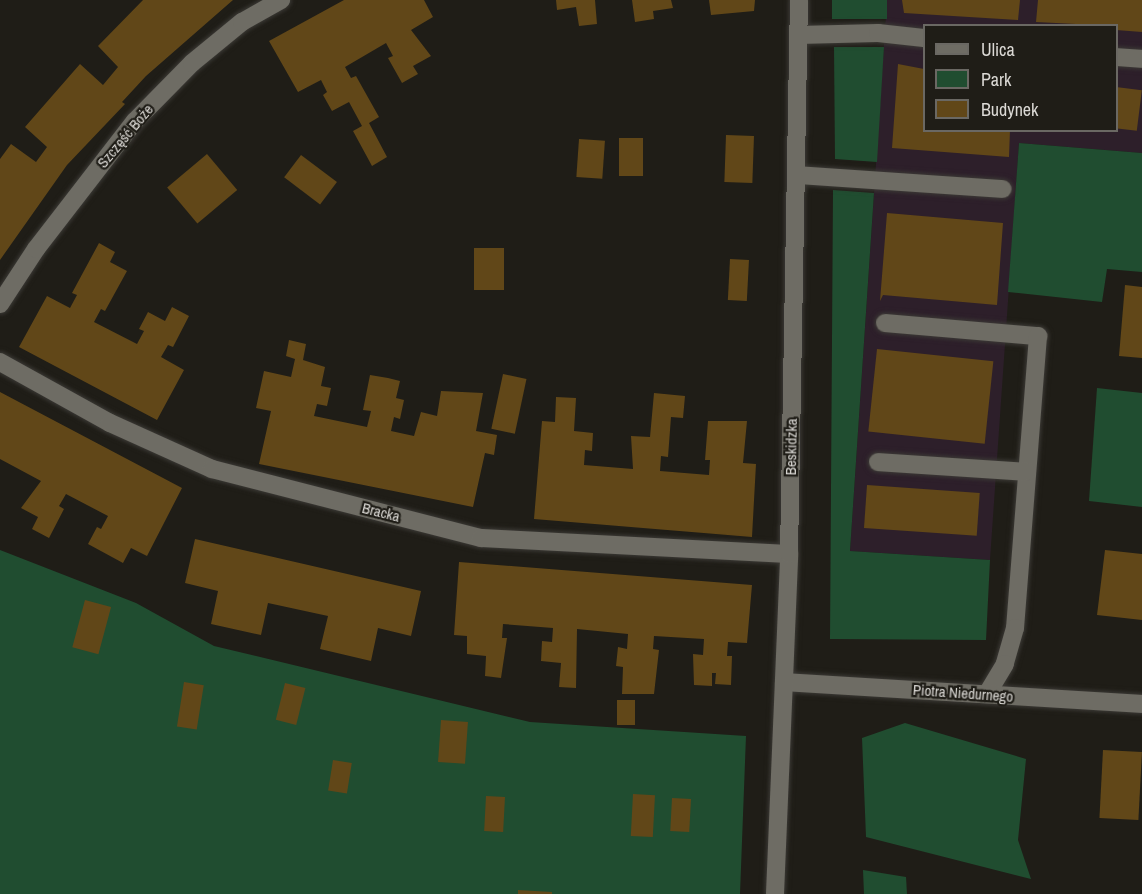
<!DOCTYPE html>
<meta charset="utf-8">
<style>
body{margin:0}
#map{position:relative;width:1142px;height:894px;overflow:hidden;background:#1f1d17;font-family:"Archivo Narrow",sans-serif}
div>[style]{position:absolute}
.industrial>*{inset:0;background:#2d1f2a}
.green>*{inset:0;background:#204d30;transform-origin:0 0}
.building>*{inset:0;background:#614718;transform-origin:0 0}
.roads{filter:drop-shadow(0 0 2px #3b3935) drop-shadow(0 0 2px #3b3935)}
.minor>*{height:18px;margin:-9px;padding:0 9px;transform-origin:9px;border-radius:9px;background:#6e6c64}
span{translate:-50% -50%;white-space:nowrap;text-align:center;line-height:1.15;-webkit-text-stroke:4.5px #1f1d17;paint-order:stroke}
.street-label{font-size:15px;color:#dbd9d5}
.legend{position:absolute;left:923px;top:24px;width:195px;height:108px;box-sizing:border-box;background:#1f1d17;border:2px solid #6a6863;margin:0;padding:8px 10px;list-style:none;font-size:18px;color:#dbd9d5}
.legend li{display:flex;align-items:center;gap:12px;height:30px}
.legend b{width:30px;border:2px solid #6a6863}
</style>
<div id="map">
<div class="industrial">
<i style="clip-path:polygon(evenodd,887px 0,1142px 0,1142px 153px,1019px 143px,990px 560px,850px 551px,887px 0,924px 26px,1116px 26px,1116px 130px,924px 130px,924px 26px)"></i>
</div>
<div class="green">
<i style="left:832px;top:0;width:55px;height:19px"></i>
<i style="clip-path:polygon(834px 47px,884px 47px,877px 162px,835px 159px)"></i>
<i style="clip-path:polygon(1019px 143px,1142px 153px,1142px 272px,1107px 269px,1102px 302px,1008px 292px)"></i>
<i style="clip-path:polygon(833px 190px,874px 193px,850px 551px,990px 560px,986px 640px,830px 639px)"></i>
<i style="clip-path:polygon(1097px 388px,1142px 393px,1142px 507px,1089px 501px)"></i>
<i style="clip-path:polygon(0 550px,136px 603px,214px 646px,530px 722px,746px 736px,740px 894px,0 894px)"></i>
<i style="clip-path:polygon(905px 723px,1026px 759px,1018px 840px,1031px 879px,866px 837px,862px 738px)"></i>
<i style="clip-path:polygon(863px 870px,906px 877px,907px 894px,864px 894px)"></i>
</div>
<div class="building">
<i style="clip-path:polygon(143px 0,233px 0,146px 76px,122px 102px,125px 104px,67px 165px,0 260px,0 159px,11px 144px,36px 162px,47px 147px,25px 127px,80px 64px,103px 85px,118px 67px,98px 46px)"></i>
<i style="clip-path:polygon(344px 0,424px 0,433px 17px,411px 30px,431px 56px,413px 66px,418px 74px,402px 83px,388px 58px,393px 56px,386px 43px,345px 67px,351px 78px,356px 76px,379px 117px,369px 123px,387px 157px,372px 166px,353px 131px,362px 126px,349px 102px,332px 111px,323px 95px,327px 92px,321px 80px,298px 92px,269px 41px)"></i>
<i style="clip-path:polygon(556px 0,595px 0,597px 24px,579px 26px,576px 7px,557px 10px)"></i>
<i style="clip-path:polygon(632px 0,671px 0,673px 8px,653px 11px,654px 19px,635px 22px)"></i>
<i style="clip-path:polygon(709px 0,755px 0,754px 11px,711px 15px)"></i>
<i style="clip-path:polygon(902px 0,1020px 0,1018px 20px,904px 13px)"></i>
<i style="clip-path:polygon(1038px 0,1142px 0,1142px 32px,1116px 30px,1116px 26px,1036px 22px)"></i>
<i style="clip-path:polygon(898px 64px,924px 69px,924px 130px,1010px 130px,1009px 157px,892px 148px)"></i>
<i style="left:1116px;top:87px;width:26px;height:41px;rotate:7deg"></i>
<i style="left:726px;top:135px;width:28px;height:47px;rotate:2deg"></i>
<i style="left:619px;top:138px;width:24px;height:38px"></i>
<i style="left:579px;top:139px;width:26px;height:38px;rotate:4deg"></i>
<i style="left:207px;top:154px;width:47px;height:52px;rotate:50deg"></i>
<i style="left:301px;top:155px;width:45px;height:28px;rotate:37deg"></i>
<i style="clip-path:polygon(887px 213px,1003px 223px,997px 305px,883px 295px,880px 301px)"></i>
<i style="clip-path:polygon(99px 243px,115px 252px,110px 262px,127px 271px,105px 311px,101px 309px,94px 322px,137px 344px,144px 331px,139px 329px,148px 312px,165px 321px,172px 307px,189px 316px,173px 347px,168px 345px,161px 357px,184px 370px,157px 420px,19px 347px,47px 296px,70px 308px,77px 295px,72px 293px)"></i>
<i style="left:474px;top:248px;width:30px;height:42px"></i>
<i style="left:730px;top:259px;width:19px;height:41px;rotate:3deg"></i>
<i style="clip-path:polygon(1125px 285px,1142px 287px,1142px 358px,1119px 356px)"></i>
<i style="clip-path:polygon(289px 340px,306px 344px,303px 360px,325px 367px,321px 386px,331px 388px,327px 406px,317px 404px,314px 416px,367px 427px,371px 411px,363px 410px,370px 375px,388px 378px,400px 381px,396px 398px,404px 400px,400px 419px,394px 417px,391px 431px,414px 436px,421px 412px,437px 416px,441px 391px,483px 393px,476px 431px,497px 435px,494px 455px,485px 453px,473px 507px,259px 464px,271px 411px,256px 408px,264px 371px,291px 377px,295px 359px,286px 356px)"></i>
<i style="left:877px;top:349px;width:117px;height:83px;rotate:6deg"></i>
<i style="left:503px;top:374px;width:24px;height:56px;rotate:12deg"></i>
<i style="clip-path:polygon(0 392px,182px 488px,147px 556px,131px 548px,123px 563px,88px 544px,97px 527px,101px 529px,108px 516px,66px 494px,59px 506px,64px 509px,49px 538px,32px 529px,38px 517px,21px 508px,41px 481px,0 459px)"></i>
<i style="clip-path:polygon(654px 393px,685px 396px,683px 418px,671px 417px,668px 457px,661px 456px,660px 471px,709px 475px,710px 460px,705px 460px,708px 421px,747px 421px,743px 463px,756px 464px,752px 537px,534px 519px,542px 421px,555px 422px,556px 397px,576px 398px,574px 431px,593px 433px,592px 451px,585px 450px,584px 465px,633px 469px,631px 436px,650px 437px)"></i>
<i style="left:867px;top:485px;width:113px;height:43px;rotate:4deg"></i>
<i style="clip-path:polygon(195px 539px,421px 591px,411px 636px,378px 628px,371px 661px,320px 649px,328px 616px,268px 603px,261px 635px,211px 624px,218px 591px,185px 583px)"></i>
<i style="clip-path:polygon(1105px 550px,1142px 554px,1142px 620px,1097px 615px)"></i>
<i style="clip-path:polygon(459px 562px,752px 585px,747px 643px,728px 642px,727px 656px,732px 656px,731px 685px,715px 684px,716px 673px,712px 673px,712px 686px,694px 685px,693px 654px,703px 655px,704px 639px,654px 636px,653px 649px,659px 650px,654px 694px,622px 694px,623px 667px,616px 666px,618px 647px,627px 649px,628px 634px,577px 629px,576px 688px,559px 687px,561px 663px,541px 661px,542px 641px,552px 642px,553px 628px,503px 624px,502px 638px,507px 638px,501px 678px,485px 676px,486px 656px,467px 654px,467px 636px,454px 635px)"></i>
<i style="left:85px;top:600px;width:27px;height:49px;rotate:15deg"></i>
<i style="left:184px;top:682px;width:20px;height:45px;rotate:9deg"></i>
<i style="left:285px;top:683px;width:21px;height:38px;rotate:14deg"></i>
<i style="left:617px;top:700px;width:18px;height:25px"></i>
<i style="left:441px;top:720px;width:27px;height:42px;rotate:4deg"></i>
<i style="left:1103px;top:750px;width:39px;height:68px;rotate:3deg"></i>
<i style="left:333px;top:760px;width:19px;height:31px;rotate:9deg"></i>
<i style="left:633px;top:794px;width:22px;height:42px;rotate:3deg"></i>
<i style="left:486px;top:796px;width:19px;height:35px;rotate:3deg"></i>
<i style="left:672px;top:798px;width:19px;height:33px;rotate:3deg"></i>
<i style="clip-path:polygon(518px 890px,552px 892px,552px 894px,518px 894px)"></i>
</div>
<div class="roads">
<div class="minor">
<i style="left:798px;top:35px;width:80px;rotate:-1.4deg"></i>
<i style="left:878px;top:33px;width:46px;rotate:6.2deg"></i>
<i style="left:1116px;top:57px;width:26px;rotate:4deg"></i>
<i style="left:797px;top:175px;width:206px;rotate:3.9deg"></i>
<i style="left:0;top:304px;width:66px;rotate:-56.8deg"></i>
<i style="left:36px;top:249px;width:162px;rotate:-52.3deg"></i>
<i style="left:135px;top:121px;width:81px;rotate:-45.5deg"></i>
<i style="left:192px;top:63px;width:65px;rotate:-39.4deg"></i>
<i style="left:242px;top:22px;width:45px;rotate:-29.4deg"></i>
<i style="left:885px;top:323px;width:154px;rotate:4.9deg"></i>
<i style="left:1038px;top:336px;width:293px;rotate:94.5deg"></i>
<i style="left:1015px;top:628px;width:37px;rotate:106deg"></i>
<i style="left:1005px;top:664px;width:35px;rotate:121deg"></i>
<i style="left:0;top:362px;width:126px;rotate:29deg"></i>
<i style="left:110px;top:423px;width:112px;rotate:24.3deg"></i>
<i style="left:212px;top:469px;width:278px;rotate:14.4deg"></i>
<i style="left:481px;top:538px;width:308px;rotate:3deg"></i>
<i style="left:878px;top:462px;width:149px;rotate:3.8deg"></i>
<i style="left:784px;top:682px;width:359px;rotate:3.5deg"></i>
<i style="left:775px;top:894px;width:340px;rotate:-87.6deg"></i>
<i style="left:789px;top:554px;width:554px;rotate:-88.97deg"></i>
</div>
</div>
<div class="street-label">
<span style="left:125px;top:136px;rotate:-50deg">Szczęść Boże</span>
<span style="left:791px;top:447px;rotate:-89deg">Beskidzka</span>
<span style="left:381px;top:512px;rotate:14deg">Bracka</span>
<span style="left:963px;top:693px;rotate:4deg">Piotra Niedurnego</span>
</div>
<ul class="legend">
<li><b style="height:8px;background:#6e6c64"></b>Ulica</li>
<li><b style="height:16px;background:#204d30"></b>Park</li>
<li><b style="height:16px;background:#614718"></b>Budynek</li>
</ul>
</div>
